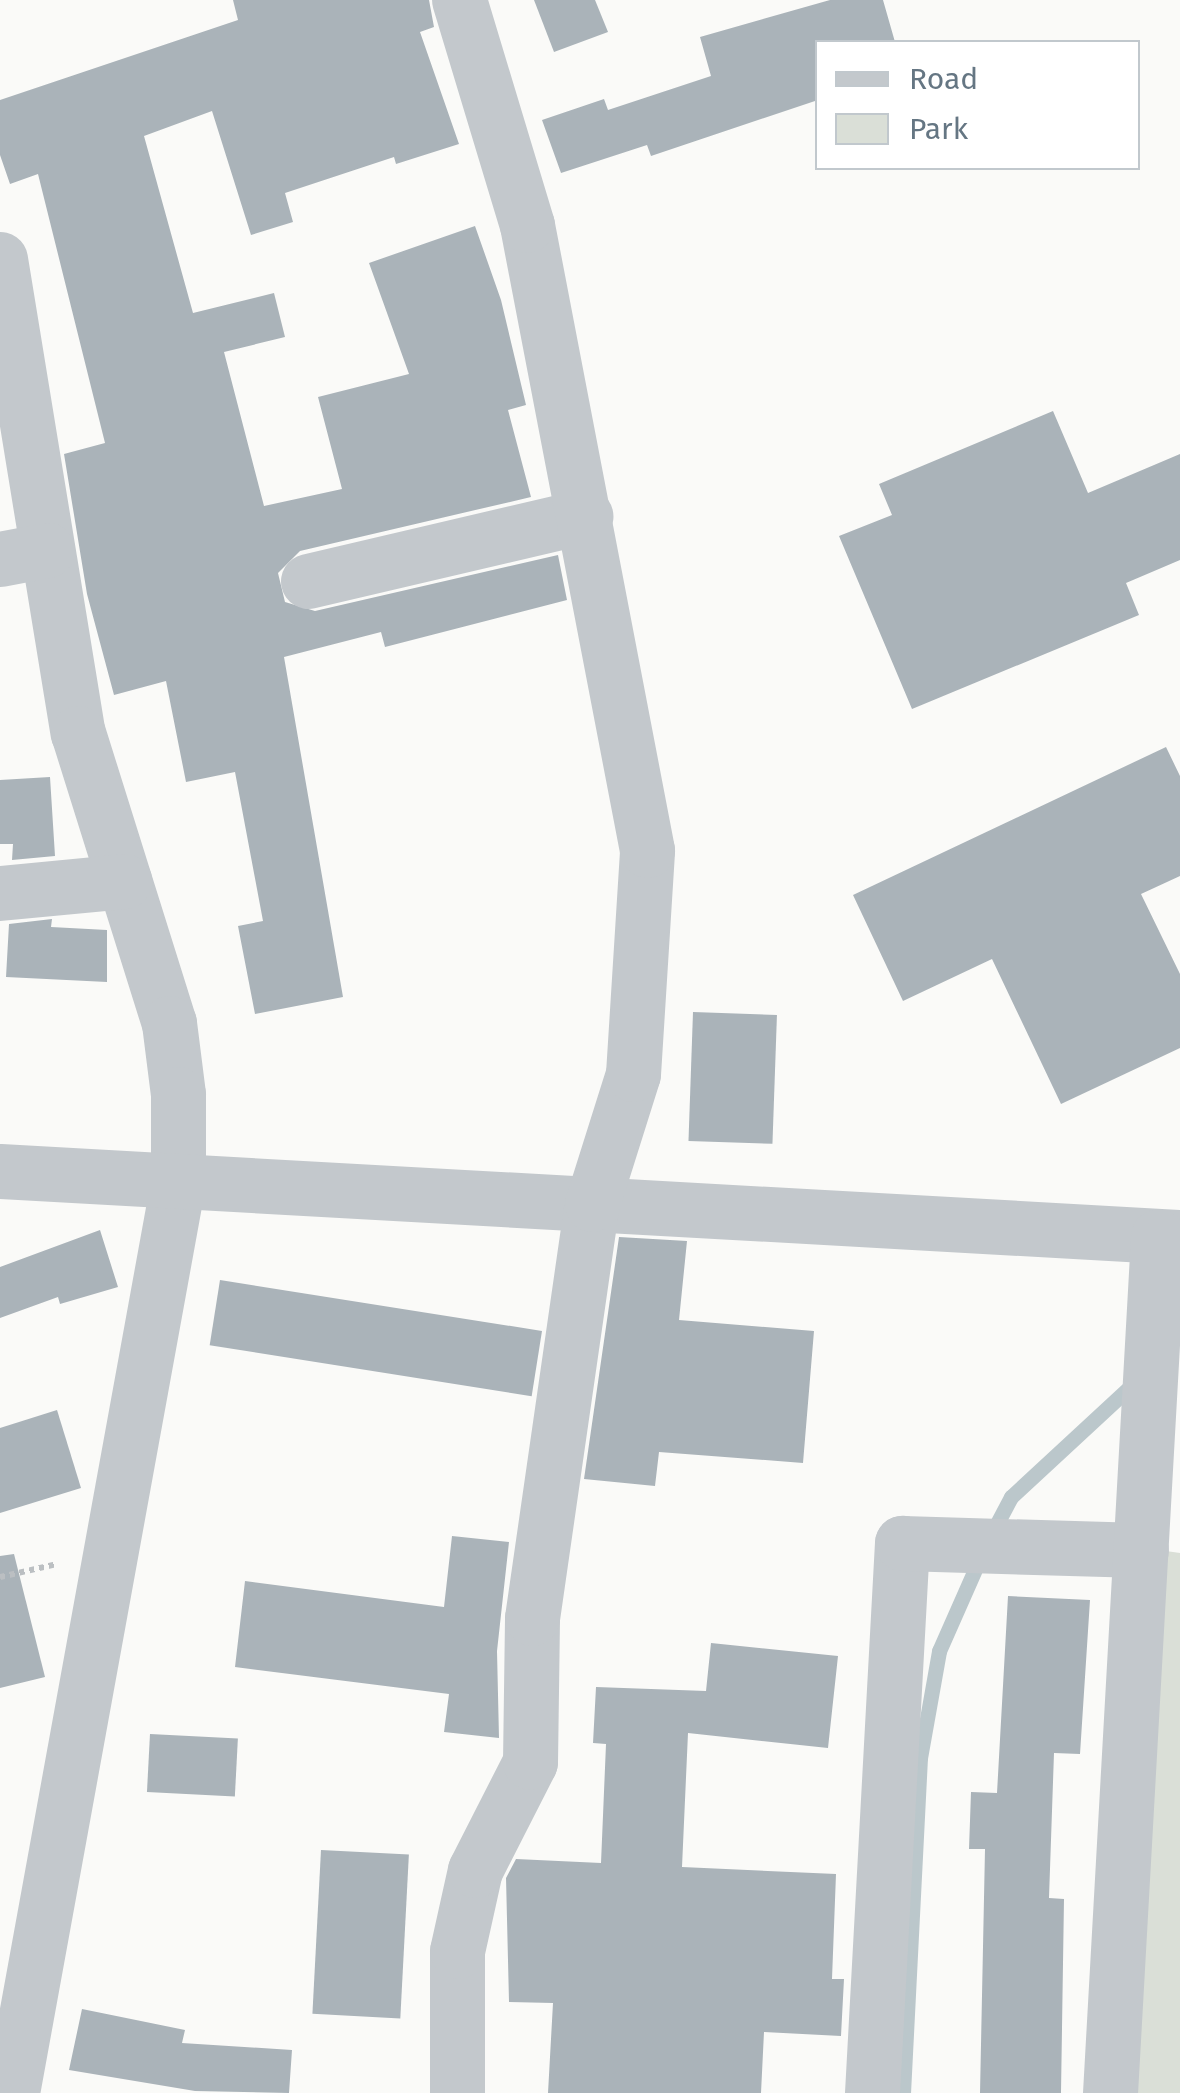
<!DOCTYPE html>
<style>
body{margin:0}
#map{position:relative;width:1180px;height:2093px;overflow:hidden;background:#fafaf8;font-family:"Fira Sans",sans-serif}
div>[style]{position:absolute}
.green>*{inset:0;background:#dadfd7}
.stream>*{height:15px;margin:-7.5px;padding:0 7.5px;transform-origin:7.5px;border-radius:7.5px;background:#bbc7cb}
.building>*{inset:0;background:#aab3b9;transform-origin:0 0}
.path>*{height:6px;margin-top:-3px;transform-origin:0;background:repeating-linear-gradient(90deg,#bbbfc2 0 5px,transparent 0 10px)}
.minor>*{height:55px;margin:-27.5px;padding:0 27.5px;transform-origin:27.5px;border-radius:27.5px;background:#c3c8cc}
span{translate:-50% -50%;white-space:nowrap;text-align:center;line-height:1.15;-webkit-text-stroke:10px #fff;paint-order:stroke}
.legend{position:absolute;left:815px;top:40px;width:325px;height:130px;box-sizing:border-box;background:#fff;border:2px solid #c1c8cd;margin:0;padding:12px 18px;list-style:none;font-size:30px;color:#657683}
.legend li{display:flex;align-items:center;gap:20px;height:50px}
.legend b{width:50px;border:2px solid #c1c8cd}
</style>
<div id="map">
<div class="green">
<i style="clip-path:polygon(1166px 1551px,1180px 1553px,1180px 2093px,1133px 2093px)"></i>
</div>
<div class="stream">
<i style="left:992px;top:1533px;width:41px;rotate:-62.2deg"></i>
<i style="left:1011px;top:1497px;width:166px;rotate:-42.8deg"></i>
<i style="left:903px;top:2093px;width:335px;rotate:-87.1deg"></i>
<i style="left:920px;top:1758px;width:109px;rotate:-79.9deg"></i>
<i style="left:939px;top:1651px;width:102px;rotate:-66.2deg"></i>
</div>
<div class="building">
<i style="clip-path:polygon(233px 0,429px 0,434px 27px,420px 32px,459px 144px,396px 164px,394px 157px,285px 193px,293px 222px,251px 235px,212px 111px,144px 136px,193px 313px,274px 293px,285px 337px,224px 352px,264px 506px,342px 489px,318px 397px,409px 374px,369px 263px,475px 226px,501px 300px,526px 405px,508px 410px,531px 497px,300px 551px,278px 573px,285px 602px,315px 611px,558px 555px,567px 600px,385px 647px,381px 632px,284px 657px,343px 997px,255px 1014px,238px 926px,263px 921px,235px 772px,186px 782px,166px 681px,114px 695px,87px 594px,64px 454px,105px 443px,38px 174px,10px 184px,0 155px,0 100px,238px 20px)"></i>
<i style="clip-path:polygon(534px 0,595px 0,608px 32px,554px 52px)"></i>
<i style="clip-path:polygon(830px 0,883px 0,895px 42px,818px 42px,818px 100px,651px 156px,647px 145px,561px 173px,542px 120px,604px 99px,608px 110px,711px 76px,700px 37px)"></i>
<i style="clip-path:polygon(1053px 411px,1088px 493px,1180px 454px,1180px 560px,1126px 583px,1139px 615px,912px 709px,839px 536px,892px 515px,879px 484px)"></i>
<i style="clip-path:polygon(1166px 747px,1180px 776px,1180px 876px,1141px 894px,1180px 974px,1180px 1048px,1061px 1104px,992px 959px,903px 1001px,853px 895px)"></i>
<i style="clip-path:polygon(50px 777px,55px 856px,12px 860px,13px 844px,0 844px,0 780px)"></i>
<i style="clip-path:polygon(52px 919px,51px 927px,107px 930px,107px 982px,6px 977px,9px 924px)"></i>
<i style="left:693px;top:1012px;width:84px;height:129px;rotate:2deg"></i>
<i style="clip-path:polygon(100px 1230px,118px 1287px,60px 1304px,58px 1297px,0 1318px,0 1267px)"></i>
<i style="clip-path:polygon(619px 1237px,687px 1241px,679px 1320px,814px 1331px,803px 1463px,659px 1452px,655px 1486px,584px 1479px)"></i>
<i style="left:220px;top:1280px;width:326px;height:66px;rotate:9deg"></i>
<i style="clip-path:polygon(57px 1410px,81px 1488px,0 1513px,0 1428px)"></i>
<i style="clip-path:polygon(452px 1536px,509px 1542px,497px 1651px,499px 1738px,444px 1732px,449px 1694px,235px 1667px,245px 1581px,444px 1607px)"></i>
<i style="clip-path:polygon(14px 1554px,45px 1677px,0 1688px,0 1556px)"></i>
<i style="clip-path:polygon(1008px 1596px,1090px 1600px,1080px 1754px,1054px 1753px,1049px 1898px,1064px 1899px,1061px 2093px,980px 2093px,985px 1849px,969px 1849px,971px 1792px,997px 1793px)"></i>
<i style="clip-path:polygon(711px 1643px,838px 1656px,828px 1748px,688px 1733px,682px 1867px,836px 1874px,832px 1979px,844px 1979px,841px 2036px,764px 2032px,761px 2093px,548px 2093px,553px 2003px,509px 2002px,506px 1878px,516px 1859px,601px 1863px,606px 1744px,593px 1743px,596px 1687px,706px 1691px)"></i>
<i style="left:150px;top:1734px;width:88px;height:58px;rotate:3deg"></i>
<i style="left:321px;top:1850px;width:88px;height:164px;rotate:3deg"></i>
<i style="clip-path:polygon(82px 2009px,185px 2030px,182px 2043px,292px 2050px,289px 2093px,195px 2091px,69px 2070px)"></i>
</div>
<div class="path">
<i style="left:0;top:1577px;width:58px;rotate:-12.8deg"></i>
</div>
<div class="minor">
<i style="left:0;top:259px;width:480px;rotate:80.7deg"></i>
<i style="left:78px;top:733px;width:304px;rotate:72.6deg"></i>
<i style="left:169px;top:1023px;width:72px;rotate:82.8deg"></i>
<i style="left:178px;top:1094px;width:88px;rotate:90deg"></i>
<i style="left:178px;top:1182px;width:926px;rotate:100.33deg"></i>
<i style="left:0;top:559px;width:48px;rotate:-10.8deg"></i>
<i style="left:308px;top:581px;width:285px;rotate:-13.2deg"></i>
<i style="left:0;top:893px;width:125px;rotate:-5.5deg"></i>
<i style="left:0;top:1171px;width:1182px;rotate:3.2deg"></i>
<i style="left:457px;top:2093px;width:142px;rotate:-90deg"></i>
<i style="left:457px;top:1951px;width:83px;rotate:-77.5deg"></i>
<i style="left:475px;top:1870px;width:121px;rotate:-63deg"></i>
<i style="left:530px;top:1762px;width:144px;rotate:-89.2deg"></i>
<i style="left:532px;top:1618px;width:418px;rotate:-81.8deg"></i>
<i style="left:592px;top:1204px;width:136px;rotate:-72.5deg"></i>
<i style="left:633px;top:1074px;width:224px;rotate:-86.4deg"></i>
<i style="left:647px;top:850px;width:636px;rotate:-100.87deg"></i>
<i style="left:527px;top:225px;width:235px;rotate:-106.8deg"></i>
<i style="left:872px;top:2093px;width:551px;rotate:-86.88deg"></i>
<i style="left:902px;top:1543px;width:239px;rotate:1.7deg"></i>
<i style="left:1110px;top:2093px;width:858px;rotate:-86.79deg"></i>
</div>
<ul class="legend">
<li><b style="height:12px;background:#c3c8cc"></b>Road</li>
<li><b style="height:28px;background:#dadfd7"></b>Park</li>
</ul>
</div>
